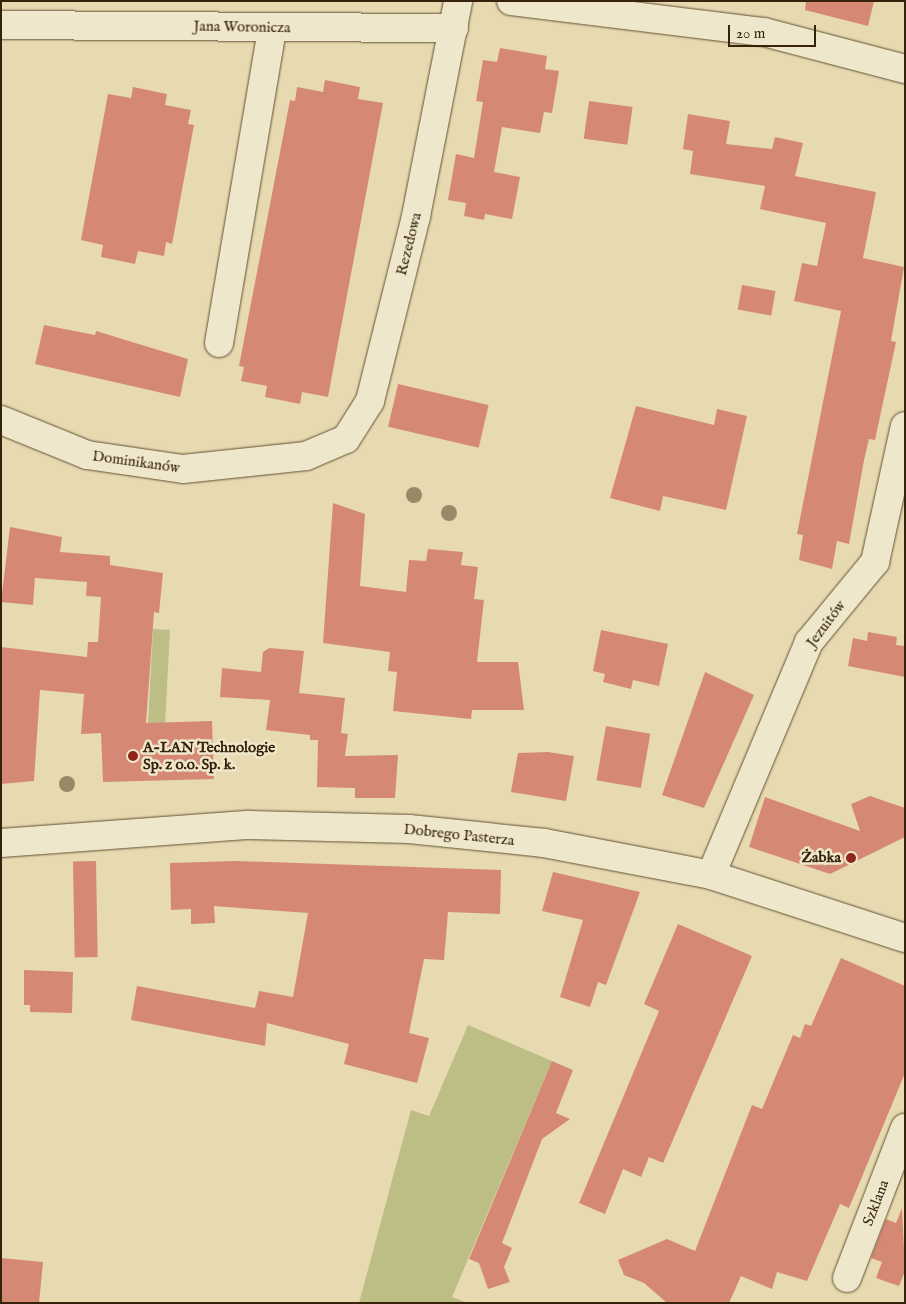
<!DOCTYPE html>
<meta charset="utf-8">
<style>
body{margin:0}
#map{position:relative;width:906px;height:1304px;overflow:hidden;background:#e7dab0;font-family:"IM FELL English",serif}
div>[style]{position:absolute}
.green>*{inset:0;background:#bdbd86;transform-origin:0 0}
.building>*{inset:0;background:#d58974;transform-origin:0 0}
.roads{filter:drop-shadow(0 0 1px #635034) drop-shadow(0 0 1px #635034)}
.minor>*{height:28px;margin:-14px;padding:0 14px;transform-origin:14px;border-radius:14px;background:#efe7cc}
.trees>*{width:16px;height:16px;margin:-8px;border-radius:50%;background:#988a66}
.dots>*{width:14px;height:14px;translate:-50% -50%;box-sizing:border-box;border:2px solid #efe7cc;border-radius:50%}
span{translate:-50% -50%;white-space:nowrap;text-align:center;line-height:1.15;-webkit-text-stroke:5px #efe7cc;paint-order:stroke}
.street-label{font-size:15px;color:#37220b}
.poi-label{font-size:15px;color:#37220b;font-weight:700}
.left{translate:0 -50%;text-align:left}
.right{translate:-100% -50%;text-align:right}
.frame{position:absolute;inset:0;border:2px solid #37220b;pointer-events:none}
.scale{position:absolute;left:728px;top:25px;width:88px;height:22px;box-sizing:border-box;border:2px solid #37220b;border-top:0;padding-left:6px;font-size:15px;line-height:18px;white-space:nowrap;color:#37220b;-webkit-text-stroke:4px #efe7cc;paint-order:stroke}
</style>
<div id="map">
<div class="green">
<i style="left:153px;top:629px;width:17px;height:101px;rotate:3deg"></i>
<i style="clip-path:polygon(468px 1025px,552px 1061px,452px 1297px,468px 1303px,359px 1303px,411px 1110px,429px 1116px)"></i>
</div>
<div class="building">
<i style="clip-path:polygon(806px 1px,874px 1px,868px 26px,805px 10px)"></i>
<i style="clip-path:polygon(500px 48px,547px 56px,545px 69px,559px 71px,552px 113px,544px 112px,540px 133px,502px 127px,494px 172px,520px 177px,512px 219px,485px 214px,484px 220px,464px 216px,466px 203px,448px 200px,456px 154px,474px 158px,483px 102px,476px 101px,483px 60px,497px 62px)"></i>
<i style="clip-path:polygon(325px 80px,360px 87px,358px 99px,383px 103px,328px 397px,302px 392px,300px 404px,265px 397px,267px 386px,241px 381px,244px 367px,239px 366px,290px 100px,295px 101px,297px 87px,323px 92px)"></i>
<i style="clip-path:polygon(133px 87px,167px 94px,165px 105px,191px 110px,188px 124px,194px 125px,172px 244px,166px 242px,164px 256px,138px 251px,135px 264px,101px 257px,103px 245px,81px 240px,108px 94px,131px 98px)"></i>
<i style="left:589px;top:101px;width:44px;height:38px;rotate:8deg"></i>
<i style="clip-path:polygon(688px 114px,730px 121px,726px 144px,772px 149px,775px 137px,803px 143px,795px 176px,876px 192px,863px 258px,904px 267px,891px 341px,896px 342px,875px 440px,869px 439px,864px 460px,849px 544px,837px 541px,832px 569px,799px 560px,803px 535px,797px 534px,841px 311px,794px 301px,802px 263px,817px 266px,826px 223px,760px 209px,765px 186px,690px 174px,693px 151px,683px 149px)"></i>
<i style="left:742px;top:285px;width:34px;height:25px;rotate:10deg"></i>
<i style="clip-path:polygon(44px 325px,95px 335px,96px 331px,188px 359px,180px 397px,35px 364px)"></i>
<i style="left:398px;top:384px;width:93px;height:44px;rotate:13deg"></i>
<i style="clip-path:polygon(636px 406px,714px 425px,717px 409px,747px 416px,726px 510px,663px 496px,660px 511px,610px 498px)"></i>
<i style="clip-path:polygon(333px 503px,365px 514px,360px 586px,406px 592px,409px 560px,426px 561px,428px 549px,463px 552px,461px 565px,478px 567px,474px 599px,484px 600px,477px 662px,518px 662px,524px 710px,472px 710px,471px 719px,393px 711px,397px 672px,388px 671px,390px 652px,323px 643px)"></i>
<i style="clip-path:polygon(10px 527px,62px 537px,60px 552px,110px 556px,110px 565px,163px 573px,159px 613px,154px 612px,146px 723px,212px 721px,214px 779px,103px 782px,101px 733px,81px 734px,84px 694px,40px 690px,34px 781px,1px 784px,1px 647px,87px 657px,88px 642px,98px 642px,101px 597px,86px 596px,87px 582px,35px 578px,33px 605px,1px 602px)"></i>
<i style="clip-path:polygon(601px 630px,668px 644px,659px 686px,633px 680px,631px 689px,603px 682px,605px 674px,593px 671px)"></i>
<i style="clip-path:polygon(868px 632px,897px 637px,896px 645px,905px 646px,905px 677px,848px 666px,853px 638px,867px 641px)"></i>
<i style="clip-path:polygon(269px 648px,304px 651px,299px 693px,345px 698px,341px 733px,348px 734px,345px 756px,398px 755px,395px 798px,355px 798px,355px 788px,317px 787px,318px 740px,310px 740px,310px 735px,266px 730px,270px 700px,220px 697px,222px 668px,261px 672px,263px 652px)"></i>
<i style="clip-path:polygon(705px 672px,754px 695px,704px 808px,662px 795px)"></i>
<i style="left:606px;top:726px;width:45px;height:55px;rotate:10deg"></i>
<i style="clip-path:polygon(548px 752px,574px 756px,566px 801px,511px 792px,518px 753px)"></i>
<i style="clip-path:polygon(870px 796px,905px 808px,905px 837px,830px 874px,749px 847px,765px 797px,860px 831px,851px 804px)"></i>
<i style="left:96px;top:861px;width:96px;height:23px;rotate:89deg"></i>
<i style="clip-path:polygon(236px 861px,501px 870px,500px 914px,448px 912px,444px 960px,424px 959px,409px 1033px,429px 1038px,417px 1083px,344px 1064px,349px 1044px,267px 1023px,265px 1046px,131px 1020px,137px 986px,255px 1008px,259px 991px,293px 997px,308px 913px,214px 906px,215px 923px,191px 924px,191px 909px,171px 910px,170px 863px)"></i>
<i style="clip-path:polygon(553px 872px,640px 892px,606px 985px,598px 982px,590px 1007px,560px 997px,583px 920px,542px 911px)"></i>
<i style="clip-path:polygon(678px 924px,752px 956px,663px 1163px,649px 1157px,641px 1177px,623px 1169px,605px 1214px,579px 1203px,659px 1011px,644px 1004px)"></i>
<i style="clip-path:polygon(841px 958px,905px 986px,905px 1073px,849px 1208px,840px 1204px,807px 1281px,777px 1272px,772px 1289px,741px 1276px,729px 1303px,667px 1303px,644px 1283px,624px 1275px,618px 1260px,667px 1239px,695px 1251px,752px 1105px,762px 1109px,793px 1035px,800px 1038px,805px 1024px,811px 1026px)"></i>
<i style="clip-path:polygon(24px 970px,73px 972px,72px 1013px,30px 1012px,30px 1005px,24px 1005px)"></i>
<i style="clip-path:polygon(552px 1061px,573px 1070px,556px 1113px,570px 1119px,542px 1139px,502px 1243px,512px 1248px,504px 1267px,510px 1282px,488px 1289px,479px 1263px,469px 1259px)"></i>
<i style="clip-path:polygon(902px 1208px,905px 1271px,899px 1286px,876px 1278px,882px 1262px,871px 1258px,886px 1219px,896px 1223px)"></i>
<i style="clip-path:polygon(1px 1258px,43px 1262px,39px 1303px,1px 1303px)"></i>
</div>
<div class="roads">
<div class="minor">
<i style="left:511px;top:1px;width:255px;rotate:7deg"></i>
<i style="left:764px;top:32px;width:146px;rotate:14.7deg"></i>
<i style="left:1px;top:25px;width:453px;rotate:0.4deg"></i>
<i style="left:219px;top:343px;width:319px;rotate:-80.4deg"></i>
<i style="left:1px;top:420px;width:93px;rotate:22.1deg"></i>
<i style="left:87px;top:455px;width:97px;rotate:8.3deg"></i>
<i style="left:183px;top:469px;width:124px;rotate:-6deg"></i>
<i style="left:306px;top:456px;width:43px;rotate:-23deg"></i>
<i style="left:346px;top:439px;width:45px;rotate:-57.7deg"></i>
<i style="left:370px;top:401px;width:191px;rotate:-76deg"></i>
<i style="left:416px;top:216px;width:219px;rotate:-78.9deg"></i>
<i style="left:1px;top:843px;width:249px;rotate:-4.2deg"></i>
<i style="left:249px;top:825px;width:160px;rotate:1.4deg"></i>
<i style="left:409px;top:829px;width:136px;rotate:5.9deg"></i>
<i style="left:544px;top:843px;width:170px;rotate:10.8deg"></i>
<i style="left:711px;top:875px;width:204px;rotate:18deg"></i>
<i style="left:711px;top:875px;width:253px;rotate:-67.2deg"></i>
<i style="left:809px;top:642px;width:104px;rotate:-50.5deg"></i>
<i style="left:875px;top:562px;width:139px;rotate:-77.6deg"></i>
<i style="left:847px;top:1278px;width:161px;rotate:-68.9deg"></i>
</div>
</div>
<div class="trees">
<i style="left:414px;top:495px"></i>
<i style="left:449px;top:513px"></i>
<i style="left:67px;top:784px"></i>
</div>
<div class="dots">
<i style="left:133px;top:756px;background:#8f2418"></i>
<i style="left:851px;top:858px;background:#8f2418"></i>
</div>
<div class="street-label">
<span style="left:242px;top:27px;rotate:1deg">Jana Woronicza</span>
<span style="left:409px;top:244px;rotate:-76deg">Rezedowa</span>
<span style="left:136px;top:462px;rotate:8deg">Dominikanów</span>
<span style="left:826px;top:624px;rotate:-53deg">Jezuitów</span>
<span style="left:459px;top:835px;rotate:6deg">Dobrego Pasterza</span>
<span style="left:876px;top:1203px;rotate:-69deg">Szklana</span>
</div>
<div class="poi-label">
<span class="left" style="left:143px;top:756px">A-LAN Technologie<br>Sp. z o.o. Sp. k.</span>
<span class="right" style="left:841px;top:858px">Żabka</span>
</div>
<div class="frame"></div>
<div class="scale">20 m</div>
</div>
